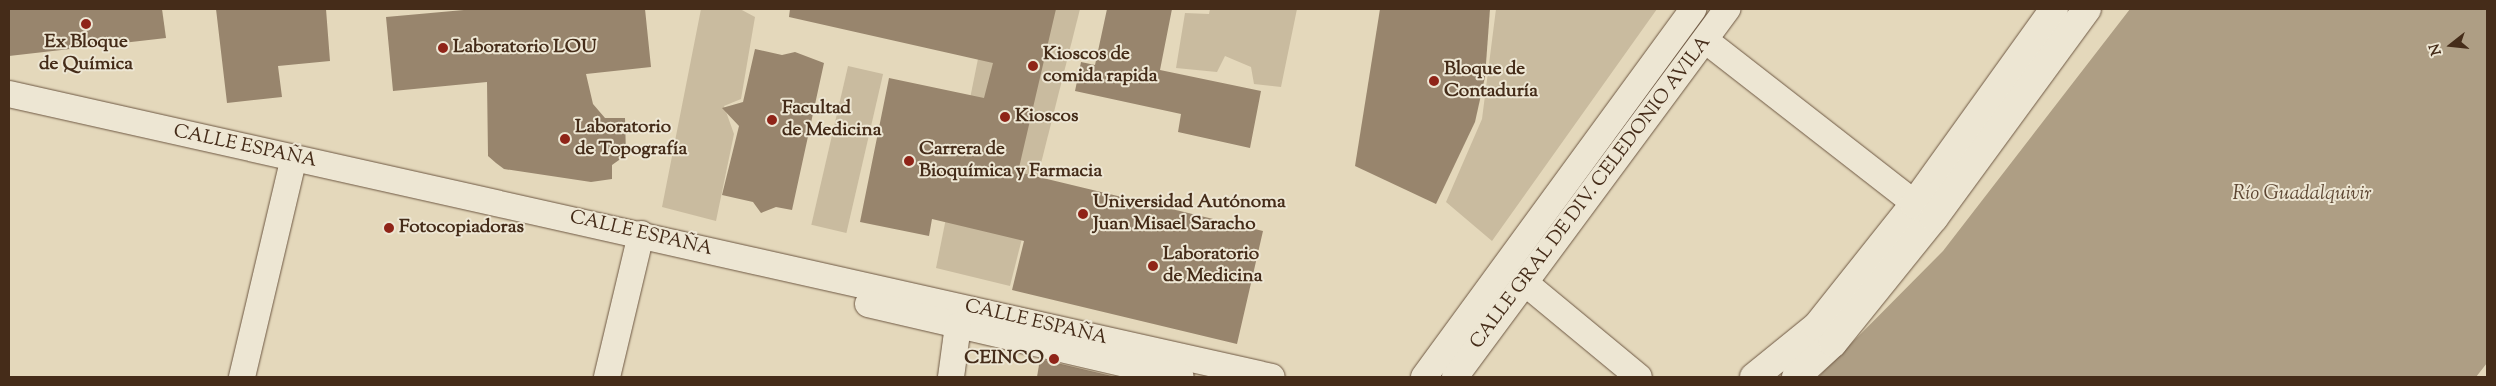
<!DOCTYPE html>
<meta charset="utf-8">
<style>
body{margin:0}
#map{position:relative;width:2496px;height:386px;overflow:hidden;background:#e4d8bb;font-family:"Sorts Mill Goudy",serif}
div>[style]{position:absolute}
.green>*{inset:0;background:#c9bb9f;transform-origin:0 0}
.water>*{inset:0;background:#ae9e84}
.building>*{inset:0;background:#98856d}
.roads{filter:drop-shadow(0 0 1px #6d5742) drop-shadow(0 0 1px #6d5742)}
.street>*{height:26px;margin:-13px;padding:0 13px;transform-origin:13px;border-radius:13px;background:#ede6d3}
.secondary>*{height:28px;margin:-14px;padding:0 14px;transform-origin:14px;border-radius:14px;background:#ede6d3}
.dots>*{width:14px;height:14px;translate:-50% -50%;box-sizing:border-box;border:2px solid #ede6d3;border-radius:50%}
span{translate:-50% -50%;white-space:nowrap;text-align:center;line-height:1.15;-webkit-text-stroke:4px #ede6d3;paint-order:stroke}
.poi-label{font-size:19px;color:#452c19;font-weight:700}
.left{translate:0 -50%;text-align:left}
.right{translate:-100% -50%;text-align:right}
.street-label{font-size:19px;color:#452c19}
.water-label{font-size:20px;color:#5f4834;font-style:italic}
.frame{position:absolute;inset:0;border:10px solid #452c19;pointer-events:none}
.north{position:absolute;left:2426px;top:20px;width:50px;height:50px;-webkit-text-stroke:4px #ede6d3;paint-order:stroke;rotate:254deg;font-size:14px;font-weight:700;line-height:20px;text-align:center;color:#452c19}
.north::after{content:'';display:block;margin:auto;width:18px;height:22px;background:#452c19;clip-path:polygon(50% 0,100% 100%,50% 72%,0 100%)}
</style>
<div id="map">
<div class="green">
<i style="clip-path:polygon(701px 9px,740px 9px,755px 17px,741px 99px,724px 106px,734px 134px,716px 221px,662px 207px)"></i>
<i style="clip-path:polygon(988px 9px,1080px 9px,1010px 286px,936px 268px)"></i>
<i style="clip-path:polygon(1210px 9px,1297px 9px,1281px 87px,1254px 84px,1251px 67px,1225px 56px,1217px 72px,1176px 68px,1185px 13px,1209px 14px)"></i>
<i style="clip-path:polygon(1496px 9px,1657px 9px,1492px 241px,1446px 202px,1482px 119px)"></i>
<i style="left:848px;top:66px;width:36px;height:163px;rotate:13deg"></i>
</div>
<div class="water">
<i style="clip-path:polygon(2130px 9px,2487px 9px,2487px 363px,2476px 377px,1818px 377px,1943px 251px)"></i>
</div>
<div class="building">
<i style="clip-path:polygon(9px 9px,162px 9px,166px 38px,9px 56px)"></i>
<i style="clip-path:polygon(216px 9px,326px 9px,330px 61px,278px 66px,282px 97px,227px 103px)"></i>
<i style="clip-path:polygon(475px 9px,645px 9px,651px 67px,586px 74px,593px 104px,605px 118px,625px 118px,626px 155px,612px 165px,612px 179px,591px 182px,504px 169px,496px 163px,488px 156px,487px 82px,393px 91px,386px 17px)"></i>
<i style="clip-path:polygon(790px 9px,1056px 9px,1018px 172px,1263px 231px,1237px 344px,1012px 290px,1024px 241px,932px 219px,929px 236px,860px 222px,889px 78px,984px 98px,993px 63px,789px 17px)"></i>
<i style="clip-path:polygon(1107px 9px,1172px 9px,1160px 70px,1261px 91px,1250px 148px,1178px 132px,1181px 114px,1075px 91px,1081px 62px,1095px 65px)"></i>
<i style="clip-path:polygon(1380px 9px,1490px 9px,1485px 77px,1475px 122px,1436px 204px,1355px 166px)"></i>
<i style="clip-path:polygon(755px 49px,782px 55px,795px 52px,824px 63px,792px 210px,776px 207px,761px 213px,753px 202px,722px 195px,739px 126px,722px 108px,743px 102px)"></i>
<i style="clip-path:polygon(1040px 359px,1112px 376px,1112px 377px,1037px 377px)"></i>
</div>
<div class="roads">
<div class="street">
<i style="left:1705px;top:40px;width:288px;rotate:37.9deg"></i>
<i style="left:9px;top:94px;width:1294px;rotate:12.63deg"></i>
<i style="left:1524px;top:282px;width:149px;rotate:39.6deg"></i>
<i style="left:868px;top:304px;width:321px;rotate:13.1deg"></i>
<i style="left:242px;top:377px;width:214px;rotate:-76.7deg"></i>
<i style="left:607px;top:377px;width:147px;rotate:-76.6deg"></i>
<i style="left:951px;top:377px;width:52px;rotate:-82.3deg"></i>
<i style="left:1424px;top:377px;width:456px;rotate:-53.8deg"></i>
<i style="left:1455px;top:377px;width:458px;rotate:-53.5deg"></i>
</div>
<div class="secondary">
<i style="left:1754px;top:377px;width:81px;rotate:-39deg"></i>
<i style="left:1817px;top:326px;width:156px;rotate:-51.5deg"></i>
<i style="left:1914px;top:204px;width:240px;rotate:-54.3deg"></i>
<i style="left:1796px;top:377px;width:50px;rotate:-42.6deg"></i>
<i style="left:1833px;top:343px;width:161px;rotate:-51.1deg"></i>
<i style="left:1934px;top:218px;width:259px;rotate:-53.8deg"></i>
</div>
</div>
<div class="dots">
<i style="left:86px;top:24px;background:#8f2418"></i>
<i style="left:443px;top:48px;background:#8f2418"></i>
<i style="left:1033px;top:66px;background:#8f2418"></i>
<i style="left:1434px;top:81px;background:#8f2418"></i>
<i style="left:1005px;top:117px;background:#8f2418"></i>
<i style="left:772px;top:120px;background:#8f2418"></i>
<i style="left:565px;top:139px;background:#8f2418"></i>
<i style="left:909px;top:161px;background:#8f2418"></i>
<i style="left:1083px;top:214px;background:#8f2418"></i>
<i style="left:389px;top:228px;background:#8f2418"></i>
<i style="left:1153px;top:266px;background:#8f2418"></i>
<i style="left:1054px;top:359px;background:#8f2418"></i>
</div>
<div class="poi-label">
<span style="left:86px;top:54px">Ex Bloque<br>de Química</span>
<span class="left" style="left:453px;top:48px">Laboratorio LOU</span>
<span class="left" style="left:1043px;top:66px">Kioscos de<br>comida rapida</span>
<span class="left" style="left:1444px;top:81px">Bloque de<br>Contaduría</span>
<span class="left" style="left:782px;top:120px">Facultad<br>de Medicina</span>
<span class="left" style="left:1015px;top:117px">Kioscos</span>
<span class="left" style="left:575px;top:139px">Laboratorio<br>de Topografía</span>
<span class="left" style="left:919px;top:161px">Carrera de<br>Bioquímica y Farmacia</span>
<span class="left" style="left:1093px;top:214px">Universidad Autónoma<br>Juan Misael Saracho</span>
<span class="left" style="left:399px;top:228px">Fotocopiadoras</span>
<span class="left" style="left:1163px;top:266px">Laboratorio<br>de Medicina</span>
<span class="right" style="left:1044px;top:359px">CEINCO</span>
</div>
<div class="street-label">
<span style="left:245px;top:147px;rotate:12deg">CALLE ESPAÑA</span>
<span style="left:1591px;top:193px;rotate:-53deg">CALLE GRAL DE DIV. CELEDONIO AVILA</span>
<span style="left:641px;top:234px;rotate:13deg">CALLE ESPAÑA</span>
<span style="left:1036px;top:323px;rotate:13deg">CALLE ESPAÑA</span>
</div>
<div class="water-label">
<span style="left:2302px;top:194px">Río Guadalquivir</span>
</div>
<div class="frame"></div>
<div class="north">N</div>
</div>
